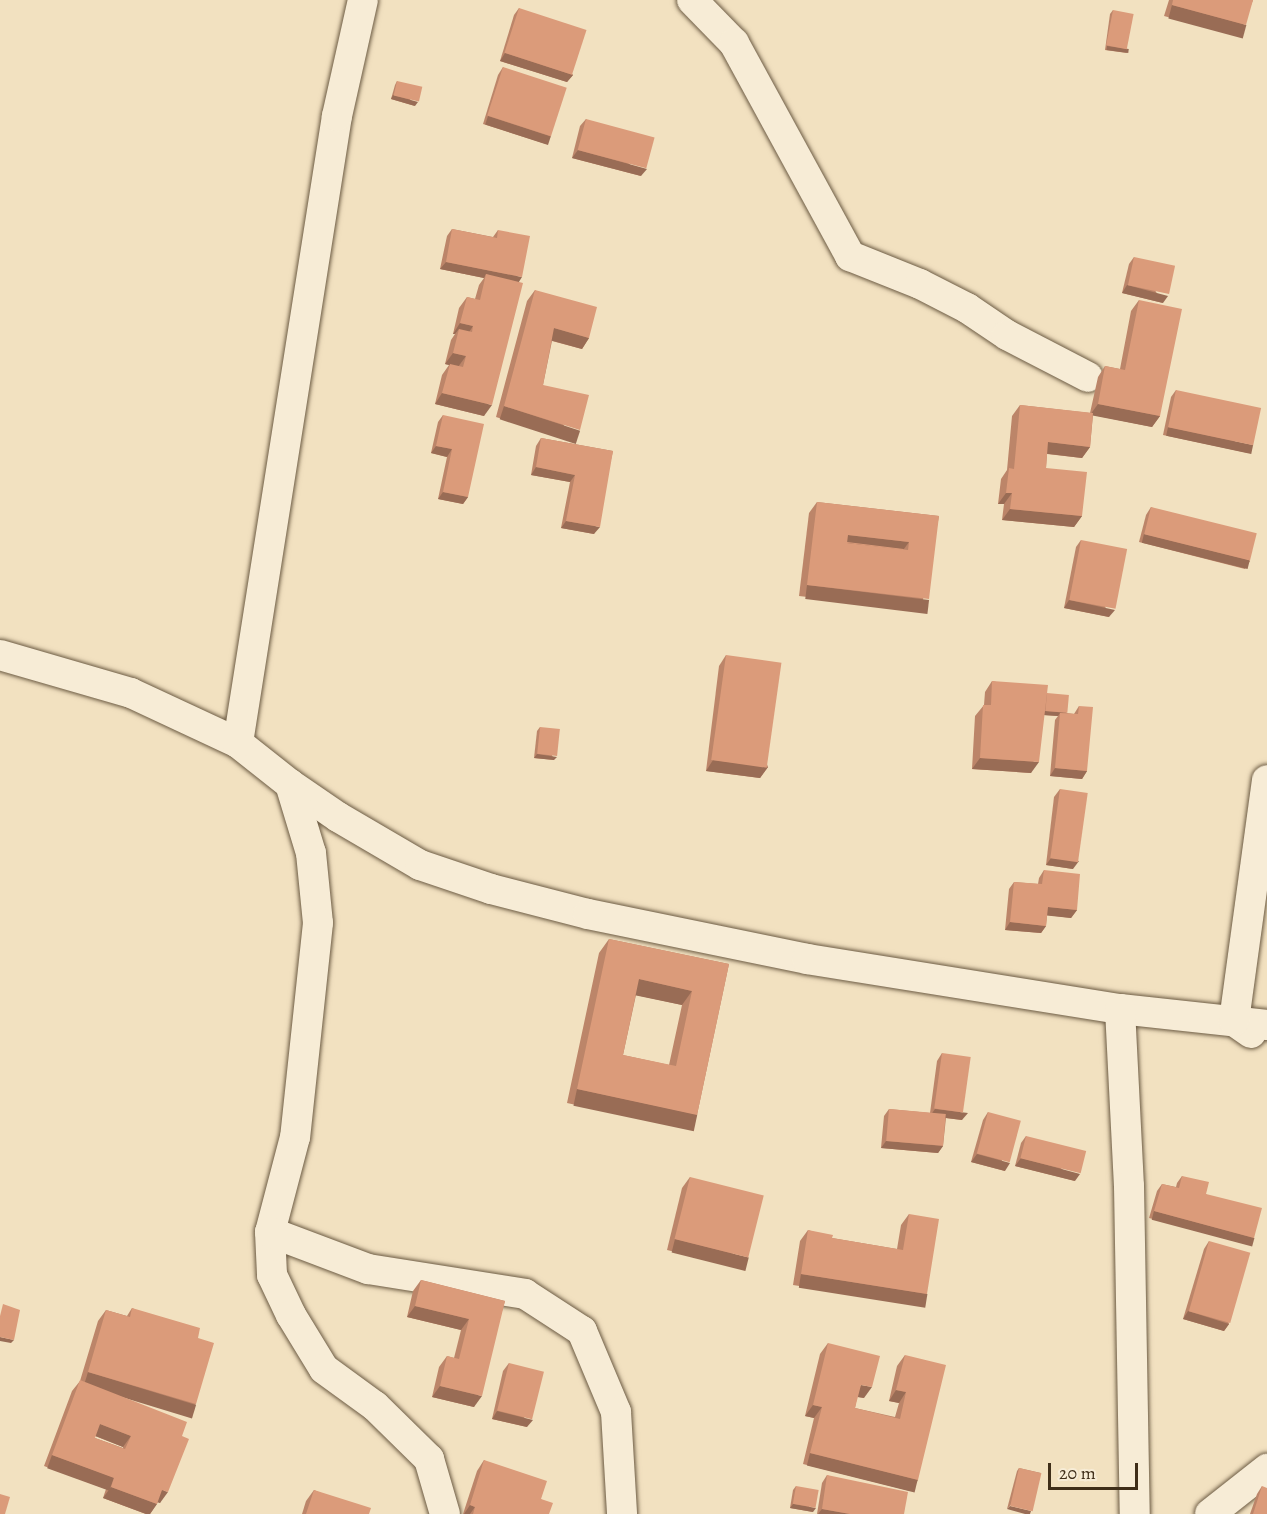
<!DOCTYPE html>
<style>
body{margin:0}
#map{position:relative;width:1267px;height:1514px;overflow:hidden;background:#f2e1c0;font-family:Alegreya,serif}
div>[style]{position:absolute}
.roads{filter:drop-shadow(0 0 2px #6c5b43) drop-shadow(0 0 2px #6c5b43)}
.minor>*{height:30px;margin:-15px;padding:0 15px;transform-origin:15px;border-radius:15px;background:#f7ecd6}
.wall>*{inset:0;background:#bc8569}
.shaded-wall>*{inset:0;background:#996c55;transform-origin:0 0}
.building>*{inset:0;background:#db9b7a;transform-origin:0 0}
span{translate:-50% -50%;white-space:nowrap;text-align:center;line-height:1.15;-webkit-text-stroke:4.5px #f7ecd6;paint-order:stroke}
.scale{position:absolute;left:1048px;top:1463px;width:90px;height:27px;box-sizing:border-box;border:3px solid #3f2e19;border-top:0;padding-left:8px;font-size:18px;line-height:21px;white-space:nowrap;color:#3f2e19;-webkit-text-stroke:4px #f7ecd6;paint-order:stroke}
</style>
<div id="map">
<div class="roads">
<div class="minor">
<i style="left:692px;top:0;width:60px;rotate:45.7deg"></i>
<i style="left:734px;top:43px;width:243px;rotate:61.4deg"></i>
<i style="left:850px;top:256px;width:75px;rotate:21.8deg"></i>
<i style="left:920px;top:284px;width:53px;rotate:27.1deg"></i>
<i style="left:967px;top:308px;width:48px;rotate:34deg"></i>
<i style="left:1007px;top:335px;width:91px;rotate:27.4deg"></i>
<i style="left:0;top:655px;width:136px;rotate:16.2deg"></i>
<i style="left:131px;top:693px;width:118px;rotate:25deg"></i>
<i style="left:238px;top:743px;width:66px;rotate:38.3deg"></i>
<i style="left:290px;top:784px;width:58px;rotate:34.5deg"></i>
<i style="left:338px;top:817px;width:95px;rotate:30.3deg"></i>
<i style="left:420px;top:865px;width:75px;rotate:18.7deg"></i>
<i style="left:491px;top:889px;width:100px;rotate:14.5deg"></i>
<i style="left:588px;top:914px;width:224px;rotate:11.6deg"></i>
<i style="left:807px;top:959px;width:317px;rotate:9.1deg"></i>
<i style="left:1120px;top:1009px;width:148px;rotate:6.2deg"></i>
<i style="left:238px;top:743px;width:635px;rotate:-81.03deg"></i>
<i style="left:337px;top:116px;width:119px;rotate:-77.4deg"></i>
<i style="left:290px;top:784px;width:72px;rotate:73.1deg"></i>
<i style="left:311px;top:853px;width:70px;rotate:84.3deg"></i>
<i style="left:318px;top:923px;width:215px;rotate:96.1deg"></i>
<i style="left:295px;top:1137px;width:98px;rotate:104.7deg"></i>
<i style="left:270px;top:1232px;width:43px;rotate:87.3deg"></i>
<i style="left:272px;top:1275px;width:44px;rotate:64.6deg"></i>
<i style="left:291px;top:1315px;width:63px;rotate:58.6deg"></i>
<i style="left:324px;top:1369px;width:63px;rotate:36deg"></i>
<i style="left:375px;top:1406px;width:76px;rotate:44.5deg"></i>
<i style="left:429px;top:1459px;width:57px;rotate:73.8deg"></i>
<i style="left:1120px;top:1009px;width:177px;rotate:87.1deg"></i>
<i style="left:1129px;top:1186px;width:328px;rotate:89deg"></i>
<i style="left:1251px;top:1033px;width:21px;rotate:-145deg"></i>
<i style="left:1234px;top:1021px;width:243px;rotate:-82.2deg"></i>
<i style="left:270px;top:1232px;width:105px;rotate:20.7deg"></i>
<i style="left:368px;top:1269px;width:159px;rotate:9deg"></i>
<i style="left:525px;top:1294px;width:68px;rotate:33deg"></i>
<i style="left:582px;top:1331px;width:88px;rotate:67.2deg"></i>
<i style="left:616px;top:1412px;width:102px;rotate:86.6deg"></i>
<i style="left:1210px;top:1514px;width:73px;rotate:-38.3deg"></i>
</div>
</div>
<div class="wall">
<i style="clip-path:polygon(1169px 0,1253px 0,1239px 36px,1164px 16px)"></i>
<i style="clip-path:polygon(519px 8px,573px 75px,567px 82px,500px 61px,514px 15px)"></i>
<i style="clip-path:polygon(1113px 10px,1127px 53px,1105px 50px,1110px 14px)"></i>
<i style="clip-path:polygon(503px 67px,551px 136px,546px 144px,483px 124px,498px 75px)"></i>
<i style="clip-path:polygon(397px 81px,415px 106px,391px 99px,395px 85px)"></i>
<i style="clip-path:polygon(586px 119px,641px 176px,572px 158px,580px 126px)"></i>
<i style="clip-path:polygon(452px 229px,493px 237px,498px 230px,519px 282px,484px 416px,435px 404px,442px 375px,449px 365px,445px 364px,451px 340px,455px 334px,453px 334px,459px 308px,467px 297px,475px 299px,479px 285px,484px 278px,440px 269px,447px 236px)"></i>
<i style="clip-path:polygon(1134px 257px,1163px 303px,1122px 293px,1129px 264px)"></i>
<i style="clip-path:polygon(535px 290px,589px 338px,582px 349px,552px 341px,543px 385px,572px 441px,496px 417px,527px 301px)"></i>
<i style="clip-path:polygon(1139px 300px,1160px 416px,1152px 427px,1093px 415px,1090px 447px,1082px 458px,1047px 454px,1046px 468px,1082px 516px,1074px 527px,1002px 520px,1004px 504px,998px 504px,1001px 479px,1007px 470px,1012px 416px,1020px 405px,1090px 413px,1098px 377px,1105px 366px,1120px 369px,1131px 311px)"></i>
<i style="clip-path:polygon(1176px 390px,1248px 453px,1163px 435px,1171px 397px)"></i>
<i style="clip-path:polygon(443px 415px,468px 497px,463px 504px,438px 499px,447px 457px,431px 453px,438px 422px)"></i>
<i style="clip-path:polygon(541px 438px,613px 451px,594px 534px,561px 528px,570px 482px,531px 475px,536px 446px)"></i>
<i style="clip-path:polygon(817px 502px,939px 516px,921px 610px,799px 596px,809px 513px)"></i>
<i style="clip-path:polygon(1151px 507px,1250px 561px,1245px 569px,1139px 542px,1146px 515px)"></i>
<i style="clip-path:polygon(1081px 540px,1109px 617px,1064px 608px,1076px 547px)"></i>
<i style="clip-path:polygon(726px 655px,768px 767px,760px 778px,706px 771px,719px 666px)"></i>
<i style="clip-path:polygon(992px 681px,1047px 693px,1067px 713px,1074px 714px,1079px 706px,1087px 771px,1082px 779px,1050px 776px,1055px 720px,1058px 716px,1044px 715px,1031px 773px,972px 769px,975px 716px,984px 705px,985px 692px)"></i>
<i style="clip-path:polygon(540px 727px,554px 760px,534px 758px,537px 731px)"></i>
<i style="clip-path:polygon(1060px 789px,1073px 869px,1046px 865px,1054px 797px)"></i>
<i style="clip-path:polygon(1044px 870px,1077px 910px,1071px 918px,1047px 915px,1046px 926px,1041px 933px,1005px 930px,1009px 889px,1014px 882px,1038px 884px,1039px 878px)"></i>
<i style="clip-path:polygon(evenodd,609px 939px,729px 964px,697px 1115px,687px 1129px,567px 1103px,599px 953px,609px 939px,636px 995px,682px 1005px,669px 1065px,623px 1055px,636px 995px)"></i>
<i style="clip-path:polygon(942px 1053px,962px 1120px,946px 1118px,943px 1146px,938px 1153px,881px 1148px,884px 1116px,889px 1109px,930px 1113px,937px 1061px)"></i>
<i style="clip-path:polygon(988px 1112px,1005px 1171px,971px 1162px,983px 1120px)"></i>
<i style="clip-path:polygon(1026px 1136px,1075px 1181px,1015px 1166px,1021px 1143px)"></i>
<i style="clip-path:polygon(1182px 1176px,1206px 1194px,1254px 1238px,1249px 1245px,1149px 1218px,1157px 1191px,1162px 1184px,1176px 1187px,1177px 1183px)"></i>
<i style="clip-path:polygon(690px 1177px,741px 1268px,667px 1250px,682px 1188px)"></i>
<i style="clip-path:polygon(909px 1214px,927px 1294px,919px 1305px,793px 1285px,800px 1241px,808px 1230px,832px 1238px,897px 1249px,901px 1225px)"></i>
<i style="clip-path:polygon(1209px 1241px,1229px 1324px,1224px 1331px,1183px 1319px,1204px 1249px)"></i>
<i style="clip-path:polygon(421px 1280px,505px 1301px,474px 1407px,432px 1397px,439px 1367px,447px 1356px,454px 1358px,461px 1330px,407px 1317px,413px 1291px)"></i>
<i style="clip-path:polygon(evenodd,132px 1308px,198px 1338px,196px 1404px,188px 1415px,109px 1392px,182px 1436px,160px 1503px,158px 1502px,150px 1514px,146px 1514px,103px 1498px,106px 1489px,44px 1466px,72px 1391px,80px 1381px,98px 1321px,106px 1310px,127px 1316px,132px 1308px,95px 1436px,123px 1447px,123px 1448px,95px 1438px,95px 1436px)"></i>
<i style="clip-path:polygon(828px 1343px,864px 1398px,857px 1397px,855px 1408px,895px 1417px,899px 1403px,889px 1401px,897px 1366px,905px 1355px,918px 1480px,910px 1491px,803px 1464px,814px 1418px,805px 1416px,820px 1354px)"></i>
<i style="clip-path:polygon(509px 1363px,527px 1427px,492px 1419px,503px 1371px)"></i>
<i style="clip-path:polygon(484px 1460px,541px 1499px,549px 1514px,463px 1514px,477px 1471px)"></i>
<i style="clip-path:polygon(1019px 1468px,1041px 1473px,1007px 1509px,1017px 1471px)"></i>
<i style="clip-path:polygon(827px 1475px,904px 1514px,817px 1514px,822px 1483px)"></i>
<i style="clip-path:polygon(796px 1486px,813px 1512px,790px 1508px,793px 1490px)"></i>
<i style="clip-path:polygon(1262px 1486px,1267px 1514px,1250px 1514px,1257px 1494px)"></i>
<i style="clip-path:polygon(314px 1490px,369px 1514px,302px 1514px,306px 1501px)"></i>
</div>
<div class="shaded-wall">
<i style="left:1172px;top:5px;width:77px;height:14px;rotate:15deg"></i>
<i style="left:1107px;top:46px;width:22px;height:4px;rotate:8deg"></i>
<i style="clip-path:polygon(505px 53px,573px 75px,567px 82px,500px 61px)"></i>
<i style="clip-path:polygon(393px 95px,418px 102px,415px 106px,391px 99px)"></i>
<i style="left:488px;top:116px;width:66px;height:9px;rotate:18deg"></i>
<i style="clip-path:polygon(578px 150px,647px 169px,641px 176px,572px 158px)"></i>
<i style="clip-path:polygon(446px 262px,522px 277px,517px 285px,486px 274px,484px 278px,440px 269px)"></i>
<i style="clip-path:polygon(1127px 285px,1168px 296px,1163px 303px,1122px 293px)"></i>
<i style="clip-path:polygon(460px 323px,473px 326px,466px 337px,459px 329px,455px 334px,453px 334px)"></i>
<i style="clip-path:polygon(554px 328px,589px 338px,582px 349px,546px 339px)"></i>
<i style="clip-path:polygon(453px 353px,466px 356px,458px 367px,445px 364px)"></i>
<i style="clip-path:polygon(442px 393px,492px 405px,484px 416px,435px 404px)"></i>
<i style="clip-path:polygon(1098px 404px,1160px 416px,1152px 427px,1090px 415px)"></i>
<i style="left:504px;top:406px;width:80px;height:14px;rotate:18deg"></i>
<i style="left:1168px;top:427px;width:87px;height:9px;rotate:12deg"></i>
<i style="clip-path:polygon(1048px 442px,1090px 447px,1082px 458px,1041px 453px)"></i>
<i style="clip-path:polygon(436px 446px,452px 449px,447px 457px,431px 453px)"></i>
<i style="clip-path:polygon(536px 467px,575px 475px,570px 482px,531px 475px)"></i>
<i style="clip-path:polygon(443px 492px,468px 497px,463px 504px,438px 499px)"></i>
<i style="clip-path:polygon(1006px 493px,1012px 493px,1004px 504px,998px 504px)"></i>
<i style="clip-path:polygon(1010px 509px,1082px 516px,1074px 527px,1002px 520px)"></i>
<i style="clip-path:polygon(566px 521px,600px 527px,594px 534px,561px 528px)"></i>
<i style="left:1144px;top:534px;width:109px;height:9px;rotate:14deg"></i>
<i style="clip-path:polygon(848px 535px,909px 542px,901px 553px,842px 546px)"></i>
<i style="left:807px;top:585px;width:123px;height:14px;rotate:7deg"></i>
<i style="clip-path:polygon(1069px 600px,1115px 610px,1109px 617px,1064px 608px)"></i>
<i style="clip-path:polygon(1045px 711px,1068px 713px,1060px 713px,1058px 716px,1043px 715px)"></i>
<i style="clip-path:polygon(537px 754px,557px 757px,554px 760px,534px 758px)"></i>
<i style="clip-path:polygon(980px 758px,1039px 762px,1031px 773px,972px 769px)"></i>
<i style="clip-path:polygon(713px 760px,768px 767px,760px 778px,706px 771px)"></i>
<i style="clip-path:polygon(1055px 768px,1087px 771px,1082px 779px,1050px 776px)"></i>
<i style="clip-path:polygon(1051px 858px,1079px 861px,1073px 869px,1046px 865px)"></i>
<i style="clip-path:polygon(1048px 907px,1077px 910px,1071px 918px,1042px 915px)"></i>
<i style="clip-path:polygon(1010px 922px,1046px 926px,1041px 933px,1005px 930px)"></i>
<i style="clip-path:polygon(639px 979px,692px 991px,682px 1005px,629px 994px)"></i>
<i style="left:577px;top:1089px;width:123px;height:17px;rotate:12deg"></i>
<i style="clip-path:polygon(935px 1109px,968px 1113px,962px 1120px,930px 1116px)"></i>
<i style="clip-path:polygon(886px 1141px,943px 1146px,938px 1153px,881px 1148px)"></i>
<i style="clip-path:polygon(977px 1154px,1010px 1163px,1005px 1171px,971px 1162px)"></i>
<i style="clip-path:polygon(1021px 1158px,1080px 1174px,1075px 1181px,1015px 1166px)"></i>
<i style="left:1154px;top:1211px;width:104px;height:9px;rotate:15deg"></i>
<i style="left:675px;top:1239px;width:76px;height:14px;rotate:14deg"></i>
<i style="left:801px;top:1274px;width:128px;height:14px;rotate:9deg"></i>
<i style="clip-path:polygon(415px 1306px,469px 1319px,461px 1330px,407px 1317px)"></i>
<i style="clip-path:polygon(1188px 1311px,1229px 1324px,1224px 1331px,1183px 1319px)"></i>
<i style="clip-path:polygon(0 1337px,14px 1340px,11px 1343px,0 1341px)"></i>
<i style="left:88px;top:1372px;width:113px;height:14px;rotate:17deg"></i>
<i style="clip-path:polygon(861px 1385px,872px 1387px,864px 1398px,853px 1396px)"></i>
<i style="clip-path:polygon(440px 1386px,482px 1396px,474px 1407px,432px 1397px)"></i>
<i style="clip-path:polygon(896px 1390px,906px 1392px,899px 1403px,889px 1401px)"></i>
<i style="clip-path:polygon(813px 1405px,822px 1407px,814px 1418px,805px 1416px)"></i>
<i style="clip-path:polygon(497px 1411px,533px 1420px,527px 1427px,492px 1419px)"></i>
<i style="clip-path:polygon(100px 1424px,131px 1436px,123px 1447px,93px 1435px)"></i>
<i style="left:810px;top:1453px;width:111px;height:13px;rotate:14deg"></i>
<i style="left:52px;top:1455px;width:66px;height:14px;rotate:20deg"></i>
<i style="clip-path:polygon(111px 1487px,157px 1504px,150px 1514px,146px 1514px,103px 1498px)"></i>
<i style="clip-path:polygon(162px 1490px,168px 1492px,160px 1503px,154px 1501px)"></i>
<i style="clip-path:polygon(793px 1504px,816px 1508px,813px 1512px,790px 1508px)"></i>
<i style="clip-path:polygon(470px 1505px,475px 1507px,470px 1514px,464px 1514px)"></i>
<i style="clip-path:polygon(1010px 1506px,1031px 1511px,1030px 1514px,1025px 1514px,1007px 1509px)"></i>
<i style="clip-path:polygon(822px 1509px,850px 1514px,818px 1514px)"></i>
</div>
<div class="building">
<i style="clip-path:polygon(1173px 0,1253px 0,1246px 25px,1172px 5px)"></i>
<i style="left:519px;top:8px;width:71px;height:47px;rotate:18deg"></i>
<i style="left:1113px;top:10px;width:21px;height:36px;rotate:11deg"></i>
<i style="left:503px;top:67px;width:67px;height:51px;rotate:18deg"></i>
<i style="left:397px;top:81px;width:26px;height:15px;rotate:13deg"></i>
<i style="left:586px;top:119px;width:71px;height:32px;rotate:15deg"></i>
<i style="clip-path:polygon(452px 229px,497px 238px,498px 230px,530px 236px,522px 277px,446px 262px)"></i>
<i style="left:1134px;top:257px;width:42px;height:29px;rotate:12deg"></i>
<i style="clip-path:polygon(486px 274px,523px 283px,492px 405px,442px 393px,450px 364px,463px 367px,466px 356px,453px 353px,459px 329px,472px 332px,473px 326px,460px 323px,467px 297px,480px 300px)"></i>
<i style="clip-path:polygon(535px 290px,597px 307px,589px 338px,554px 328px,543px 385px,589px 395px,580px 430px,504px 406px)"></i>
<i style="clip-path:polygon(1139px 300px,1182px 309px,1160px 416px,1098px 404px,1105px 366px,1125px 370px)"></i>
<i style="left:1176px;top:390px;width:87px;height:38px;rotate:12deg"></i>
<i style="clip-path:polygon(1020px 405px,1093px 413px,1090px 447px,1048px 442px,1046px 468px,1087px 472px,1082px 516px,1010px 509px,1012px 493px,1006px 493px,1009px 468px,1014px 469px)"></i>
<i style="clip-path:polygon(443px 415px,484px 424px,468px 497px,443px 492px,452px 449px,436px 446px)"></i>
<i style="clip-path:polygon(541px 438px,613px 451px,600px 527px,566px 521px,575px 475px,536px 467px)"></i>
<i style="clip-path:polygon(evenodd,817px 502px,939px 516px,929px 599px,807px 585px,817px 502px,848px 535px,909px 542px,908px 550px,847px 543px,848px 535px)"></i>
<i style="left:1151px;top:507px;width:109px;height:28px;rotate:14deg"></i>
<i style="left:1081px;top:540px;width:47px;height:61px;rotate:11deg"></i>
<i style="left:847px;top:542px;width:57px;height:1px;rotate:7deg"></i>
<i style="left:726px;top:655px;width:56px;height:106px;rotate:8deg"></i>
<i style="clip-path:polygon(992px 681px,1048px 685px,1039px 762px,980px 758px,983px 705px,991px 705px)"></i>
<i style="left:1047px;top:693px;width:22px;height:18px;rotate:5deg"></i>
<i style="clip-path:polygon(1079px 706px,1093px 707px,1087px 771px,1055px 768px,1060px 713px,1078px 714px)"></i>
<i style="left:540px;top:727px;width:20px;height:27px;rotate:6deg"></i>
<i style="left:1060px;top:789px;width:28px;height:70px;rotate:8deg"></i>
<i style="clip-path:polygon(1044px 870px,1080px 874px,1077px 910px,1048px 907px,1046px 926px,1010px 922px,1014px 882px,1042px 884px)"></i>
<i style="clip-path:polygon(evenodd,609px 939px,729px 964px,697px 1115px,577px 1089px,609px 939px,639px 979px,692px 991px,676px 1066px,623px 1055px,639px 979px)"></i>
<i style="left:942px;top:1053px;width:29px;height:56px;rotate:8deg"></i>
<i style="left:889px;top:1109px;width:57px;height:32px;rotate:5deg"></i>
<i style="left:988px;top:1112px;width:34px;height:43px;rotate:15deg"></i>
<i style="left:1026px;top:1136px;width:62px;height:23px;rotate:14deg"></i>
<i style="clip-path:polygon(1182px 1176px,1209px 1182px,1206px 1194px,1262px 1208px,1254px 1238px,1154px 1211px,1162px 1184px,1179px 1188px)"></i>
<i style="left:690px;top:1177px;width:76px;height:64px;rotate:14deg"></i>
<i style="clip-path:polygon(909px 1214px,939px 1219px,927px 1294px,801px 1274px,808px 1230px,833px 1235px,832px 1238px,903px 1250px)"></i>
<i style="left:1209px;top:1241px;width:43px;height:73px;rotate:16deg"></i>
<i style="clip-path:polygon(421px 1280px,505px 1301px,482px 1396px,440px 1386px,447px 1356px,459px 1359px,469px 1319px,415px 1306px)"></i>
<i style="clip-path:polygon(3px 1304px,20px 1310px,14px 1340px,0 1337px,0 1316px)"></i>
<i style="clip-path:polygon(132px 1308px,200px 1328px,198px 1338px,214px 1343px,196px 1404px,88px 1372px,106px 1310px,130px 1317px)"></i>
<i style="clip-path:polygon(828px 1343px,880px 1356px,872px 1387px,861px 1385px,855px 1408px,900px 1419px,906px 1392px,896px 1390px,905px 1355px,946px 1365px,918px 1480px,810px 1453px,822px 1407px,813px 1405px)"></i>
<i style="left:509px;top:1363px;width:36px;height:49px;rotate:14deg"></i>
<i style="clip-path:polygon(evenodd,80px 1380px,187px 1422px,182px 1436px,189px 1439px,168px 1492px,162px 1490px,157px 1504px,111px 1487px,114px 1478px,52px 1455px,80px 1380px,100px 1424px,131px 1436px,125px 1449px,95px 1438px,100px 1424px)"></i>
<i style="clip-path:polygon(484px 1460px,547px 1481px,541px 1499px,553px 1503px,549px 1514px,473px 1514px,475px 1507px,470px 1505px)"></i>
<i style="left:1019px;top:1468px;width:23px;height:39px;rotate:13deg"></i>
<i style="clip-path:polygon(827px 1475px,908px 1492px,904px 1514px,850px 1514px,822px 1509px)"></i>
<i style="left:796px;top:1486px;width:23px;height:18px;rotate:10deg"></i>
<i style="clip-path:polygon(1262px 1486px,1267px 1488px,1267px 1514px,1253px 1514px)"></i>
<i style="clip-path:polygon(314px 1490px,371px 1508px,369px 1514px,306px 1514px)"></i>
<i style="clip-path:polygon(0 1494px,10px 1497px,5px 1514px,0 1514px)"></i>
</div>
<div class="scale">20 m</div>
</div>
